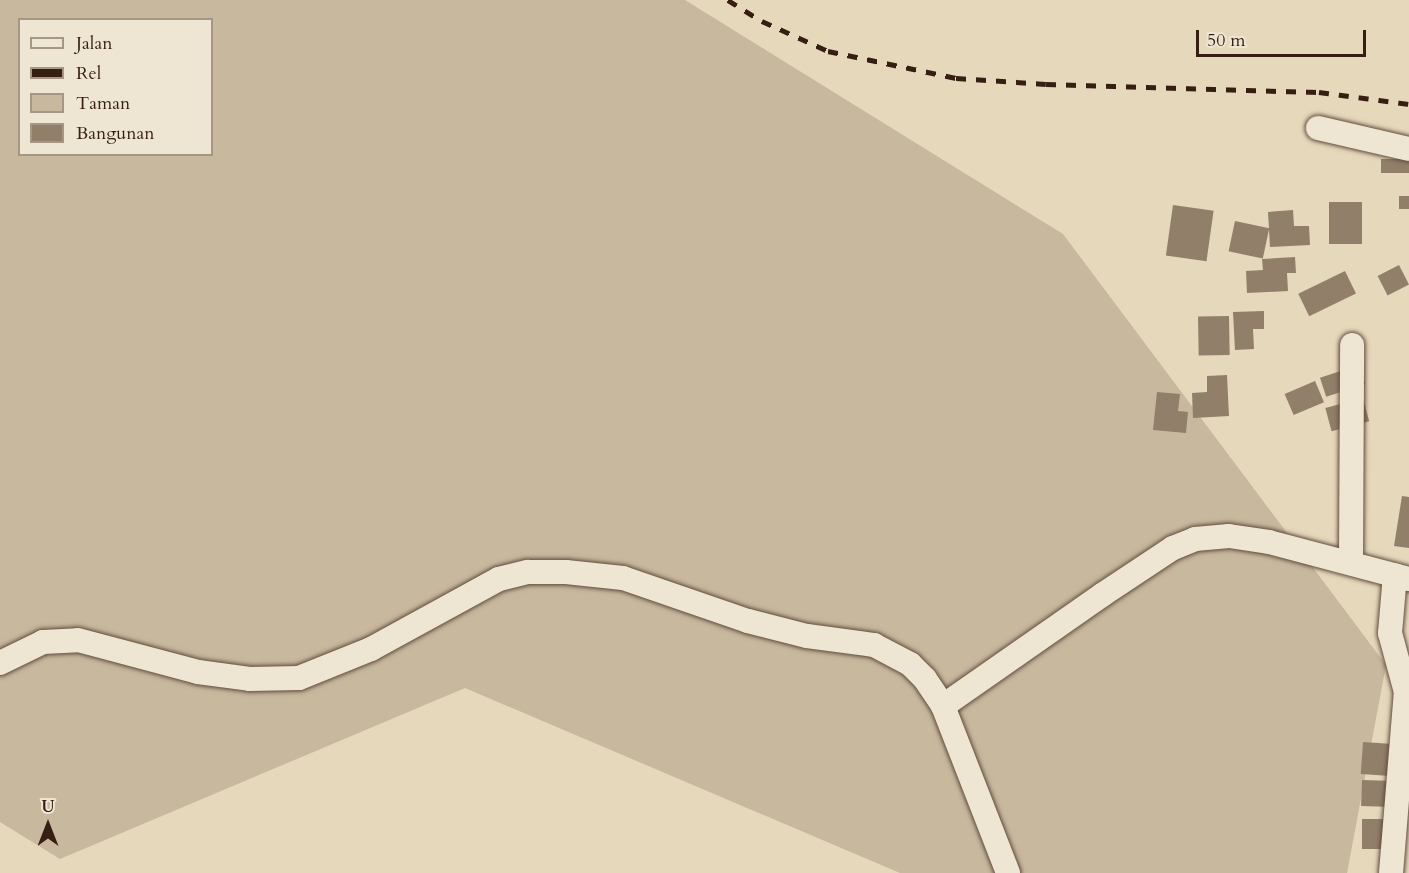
<!DOCTYPE html>
<style>
body{margin:0}
#map{position:relative;width:1409px;height:873px;overflow:hidden;background:#e5d8bb;font-family:Cardo,serif}
div>[style]{position:absolute}
.green>*{inset:0;background:#c7b89e}
.building>*{inset:0;background:#917f6a;transform-origin:0 0}
.roads{filter:drop-shadow(0 0 2px #624c3d) drop-shadow(0 0 2px #624c3d)}
.minor>*{height:24px;margin:-12px;padding:0 12px;transform-origin:12px;border-radius:12px;background:#eee6d3}
.rail>*{height:4.5px;margin-top:-2.25px;transform-origin:0;background:repeating-linear-gradient(90deg,#371e13 0 10px,transparent 0 20px)}
span{translate:-50% -50%;white-space:nowrap;text-align:center;line-height:1.15;-webkit-text-stroke:5px #eee6d3;paint-order:stroke}
.legend{position:absolute;left:18px;top:18px;width:195px;height:138px;box-sizing:border-box;background:#eee6d3;border:2px solid #a59686;margin:0;padding:8px 10px;list-style:none;font-size:18px;color:#371e13}
.legend li{display:flex;align-items:center;gap:12px;height:30px}
.legend b{width:30px;border:2px solid #a59686}
.north{position:absolute;left:18px;top:795px;width:60px;height:60px;-webkit-text-stroke:4px #eee6d3;paint-order:stroke;rotate:0deg;font-size:16px;font-weight:700;line-height:24px;text-align:center;color:#371e13}
.north::after{content:'';display:block;margin:auto;width:21px;height:27px;background:#371e13;clip-path:polygon(50% 0,100% 100%,50% 72%,0 100%)}
.scale{position:absolute;left:1196px;top:30px;width:170px;height:27px;box-sizing:border-box;border:3px solid #371e13;border-top:0;padding-left:8px;font-size:18px;line-height:21px;white-space:nowrap;color:#371e13;-webkit-text-stroke:4px #eee6d3;paint-order:stroke}
</style>
<div id="map">
<div class="green">
<i style="clip-path:polygon(evenodd,0 0,685px 0,1063px 234px,1386px 665px,1347px 873px,900px 873px,465px 688px,60px 859px,0 822px,0 0,20px 20px,212px 20px,212px 154px,20px 154px,20px 20px)"></i>
</div>
<div class="building">
<i style="left:1409px;top:159px;width:14px;height:28px;rotate:90deg"></i>
<i style="left:1409px;top:196px;width:13px;height:10px;rotate:90deg"></i>
<i style="left:1329px;top:202px;width:33px;height:42px"></i>
<i style="left:1173px;top:205px;width:41px;height:51px;rotate:8deg"></i>
<i style="clip-path:polygon(1293px 210px,1294px 226px,1309px 226px,1310px 245px,1270px 247px,1268px 212px)"></i>
<i style="left:1235px;top:221px;width:35px;height:31px;rotate:12deg"></i>
<i style="clip-path:polygon(1295px 257px,1296px 273px,1287px 273px,1288px 291px,1247px 293px,1246px 271px,1263px 270px,1262px 259px)"></i>
<i style="left:1399px;top:265px;width:22px;height:24px;rotate:63deg"></i>
<i style="left:1345px;top:271px;width:25px;height:52px;rotate:64deg"></i>
<i style="clip-path:polygon(1264px 311px,1264px 329px,1253px 329px,1254px 349px,1235px 350px,1233px 312px)"></i>
<i style="left:1229px;top:316px;width:39px;height:31px;rotate:89deg"></i>
<i style="left:1359px;top:365px;width:20px;height:41px;rotate:72deg"></i>
<i style="clip-path:polygon(1227px 375px,1229px 416px,1193px 418px,1192px 393px,1207px 392px,1207px 376px)"></i>
<i style="left:1315px;top:381px;width:23px;height:33px;rotate:67deg"></i>
<i style="clip-path:polygon(1157px 392px,1180px 394px,1178px 411px,1188px 412px,1186px 433px,1153px 430px)"></i>
<i style="left:1363px;top:398px;width:24px;height:39px;rotate:75deg"></i>
<i style="clip-path:polygon(1402px 496px,1409px 497px,1409px 548px,1394px 546px)"></i>
<i style="left:1363px;top:742px;width:30px;height:32px;rotate:4deg"></i>
<i style="left:1362px;top:780px;width:25px;height:26px;rotate:2deg"></i>
<i style="left:1385px;top:819px;width:30px;height:23px;rotate:90deg"></i>
</div>
<div class="roads">
<div class="minor">
<i style="left:1318px;top:128px;width:93px;rotate:13deg"></i>
<i style="left:1351px;top:561px;width:216px;rotate:-89.7deg"></i>
<i style="left:0;top:663px;width:48px;rotate:-26deg"></i>
<i style="left:43px;top:642px;width:35px;rotate:-3deg"></i>
<i style="left:78px;top:640px;width:124px;rotate:14.9deg"></i>
<i style="left:198px;top:672px;width:52px;rotate:7.7deg"></i>
<i style="left:250px;top:679px;width:49px;rotate:-1.2deg"></i>
<i style="left:299px;top:678px;width:78px;rotate:-21.9deg"></i>
<i style="left:371px;top:649px;width:146px;rotate:-28.7deg"></i>
<i style="left:499px;top:579px;width:30px;rotate:-14deg"></i>
<i style="left:528px;top:572px;width:38px"></i>
<i style="left:566px;top:572px;width:57px;rotate:6deg"></i>
<i style="left:623px;top:578px;width:132px;rotate:19deg"></i>
<i style="left:748px;top:621px;width:61px;rotate:14.3deg"></i>
<i style="left:807px;top:636px;width:68px;rotate:7.7deg"></i>
<i style="left:874px;top:645px;width:41px;rotate:27.8deg"></i>
<i style="left:910px;top:664px;width:21px;rotate:45deg"></i>
<i style="left:925px;top:679px;width:32px;rotate:56deg"></i>
<i style="left:943px;top:706px;width:179px;rotate:68.7deg"></i>
<i style="left:943px;top:706px;width:194px;rotate:-34.9deg"></i>
<i style="left:1102px;top:595px;width:85px;rotate:-33.5deg"></i>
<i style="left:1173px;top:548px;width:24px;rotate:-22deg"></i>
<i style="left:1195px;top:539px;width:34px;rotate:-5deg"></i>
<i style="left:1229px;top:536px;width:40px;rotate:8.5deg"></i>
<i style="left:1269px;top:542px;width:145px;rotate:14.8deg"></i>
<i style="left:1391px;top:873px;width:182px;rotate:-85.3deg"></i>
<i style="left:1406px;top:692px;width:61px;rotate:-105.2deg"></i>
<i style="left:1390px;top:633px;width:58px;rotate:-85.1deg"></i>
</div>
</div>
<div class="rail">
<i style="left:728px;top:0;width:40px;rotate:32deg"></i>
<i style="left:762px;top:21px;width:72px;rotate:24.4deg"></i>
<i style="left:828px;top:51px;width:131px;rotate:11.9deg"></i>
<i style="left:956px;top:78px;width:90px;rotate:3.8deg"></i>
<i style="left:1046px;top:84px;width:273px;rotate:1.7deg"></i>
<i style="left:1319px;top:92px;width:91px;rotate:7.6deg"></i>
</div>
<ul class="legend">
<li><b style="height:8px;background:#eee6d3"></b>Jalan</li>
<li><b style="height:8px;background:#371e13"></b>Rel</li>
<li><b style="height:16px;background:#c7b89e"></b>Taman</li>
<li><b style="height:16px;background:#917f6a"></b>Bangunan</li>
</ul>
<div class="north">U</div>
<div class="scale">50 m</div>
</div>
